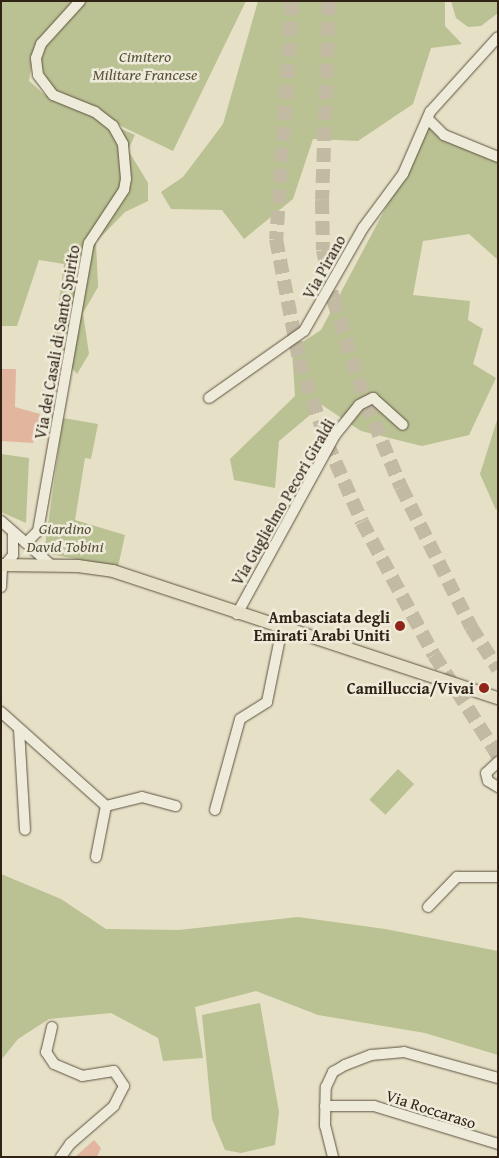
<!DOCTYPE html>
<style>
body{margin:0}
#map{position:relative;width:499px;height:1158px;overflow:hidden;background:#e6e0c6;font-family:"Gentium Book Plus",serif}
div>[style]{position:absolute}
.green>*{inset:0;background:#bac192;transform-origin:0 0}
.building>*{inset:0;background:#e2b59f}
.highway-tunnel>*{height:14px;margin-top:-7px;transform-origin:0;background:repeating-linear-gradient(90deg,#c2baa3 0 14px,transparent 0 21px)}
.roads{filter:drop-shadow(0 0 1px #5e5241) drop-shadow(0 0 1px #5e5241)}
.minor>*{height:10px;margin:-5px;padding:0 5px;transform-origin:5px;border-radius:5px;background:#efebda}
.major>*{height:12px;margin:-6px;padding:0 6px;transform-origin:6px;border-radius:6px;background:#e6e0c6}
.dots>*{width:14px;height:14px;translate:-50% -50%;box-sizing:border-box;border:2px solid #efebda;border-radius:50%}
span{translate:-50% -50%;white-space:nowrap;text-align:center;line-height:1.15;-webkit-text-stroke:5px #efebda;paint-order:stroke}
.park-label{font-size:16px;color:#59523a;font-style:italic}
.street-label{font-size:16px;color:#302215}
.poi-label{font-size:16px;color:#302215;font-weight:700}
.right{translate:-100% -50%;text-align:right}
.frame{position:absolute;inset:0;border:2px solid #302215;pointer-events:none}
</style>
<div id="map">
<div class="green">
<i style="clip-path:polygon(1px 1px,76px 1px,35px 45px,29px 81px,45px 95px,135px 135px,128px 150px,148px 183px,148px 201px,125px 212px,96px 242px,98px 287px,83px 313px,89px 354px,77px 374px,53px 346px,64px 264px,39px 260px,17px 326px,1px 326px)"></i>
<i style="clip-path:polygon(86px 1px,246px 1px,173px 151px,121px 126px,93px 106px,55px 90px,47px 81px,40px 62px,47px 43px)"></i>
<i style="clip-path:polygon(258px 1px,445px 1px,445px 26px,462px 44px,431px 48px,413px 104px,358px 141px,313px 139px,293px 199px,244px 239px,222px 210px,171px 209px,161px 192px,183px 177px,223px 124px)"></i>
<i style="clip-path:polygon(451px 1px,498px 1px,498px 13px,481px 26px,468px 27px,456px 18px)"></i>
<i style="clip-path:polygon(429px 126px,498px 160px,498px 260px,469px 234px,423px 241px,413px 295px,470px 301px,468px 320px,483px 329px,473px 364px,496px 378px,469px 435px,422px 446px,361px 431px,322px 405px,279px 441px,275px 488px,234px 480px,230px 459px,295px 396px,292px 349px,321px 330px)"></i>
<i style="clip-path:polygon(498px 417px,498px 508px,496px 510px,480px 474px)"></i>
<i style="clip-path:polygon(63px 418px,98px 424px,91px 459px,85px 458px,75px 520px,125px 535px,118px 567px,44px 553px)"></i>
<i style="clip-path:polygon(1px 454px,29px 458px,26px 523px,1px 512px)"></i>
<i style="left:398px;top:769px;width:22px;height:42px;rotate:43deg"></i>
<i style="clip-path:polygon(1px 874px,61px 899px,106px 929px,179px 930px,298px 917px,385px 929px,498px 951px,498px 1055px,425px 1033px,318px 1015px,256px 991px,195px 1007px,203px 1058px,163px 1061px,158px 1038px,111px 1013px,49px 1019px,18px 1039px,1px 1060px)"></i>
<i style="clip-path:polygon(260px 1003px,279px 1112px,275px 1145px,241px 1153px,225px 1150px,212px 1119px,202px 1015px)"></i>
</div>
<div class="building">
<i style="clip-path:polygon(1px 369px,16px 369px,15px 407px,40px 414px,33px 443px,1px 441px)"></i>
<i style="clip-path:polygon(94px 1140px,101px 1148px,97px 1157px,75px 1157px)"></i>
</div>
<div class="highway-tunnel">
<i style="left:292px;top:1px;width:239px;rotate:93.8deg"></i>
<i style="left:276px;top:239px;width:123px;rotate:79.2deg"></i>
<i style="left:299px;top:360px;width:88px;rotate:71.4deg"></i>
<i style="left:327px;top:443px;width:86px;rotate:66.1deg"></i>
<i style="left:362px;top:522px;width:151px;rotate:61.6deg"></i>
<i style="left:434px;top:655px;width:120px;rotate:57.6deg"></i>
<i style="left:329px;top:1px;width:199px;rotate:92deg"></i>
<i style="left:322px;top:200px;width:50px;rotate:88.9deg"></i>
<i style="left:323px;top:250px;width:50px;rotate:78.5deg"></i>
<i style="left:333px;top:299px;width:109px;rotate:72.4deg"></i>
<i style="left:366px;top:403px;width:91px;rotate:67.4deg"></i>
<i style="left:401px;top:487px;width:157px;rotate:63.4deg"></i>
<i style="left:471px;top:627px;width:50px;rotate:57.3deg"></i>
</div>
<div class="roads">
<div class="minor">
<i style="left:428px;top:119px;width:23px;rotate:45deg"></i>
<i style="left:444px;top:135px;width:58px;rotate:22.2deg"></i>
<i style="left:209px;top:398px;width:116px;rotate:-35.2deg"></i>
<i style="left:304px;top:331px;width:119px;rotate:-60.2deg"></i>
<i style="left:363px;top:228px;width:67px;rotate:-53.5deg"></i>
<i style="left:403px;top:174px;width:68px;rotate:-66.5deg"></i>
<i style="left:430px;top:112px;width:101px;rotate:-47.8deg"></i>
<i style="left:1px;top:521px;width:67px;rotate:41.3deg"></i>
<i style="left:26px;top:543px;width:17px;rotate:-45deg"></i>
<i style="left:38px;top:531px;width:292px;rotate:-80deg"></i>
<i style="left:89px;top:243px;width:64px;rotate:-56.6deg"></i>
<i style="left:124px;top:190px;width:11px;rotate:-80deg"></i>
<i style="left:126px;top:179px;width:35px;rotate:-95deg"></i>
<i style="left:123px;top:144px;width:21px;rotate:-119deg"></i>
<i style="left:113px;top:126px;width:23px;rotate:-142deg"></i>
<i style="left:95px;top:112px;width:45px;rotate:-158deg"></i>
<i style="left:53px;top:95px;width:25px;rotate:-127deg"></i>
<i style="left:38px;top:75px;width:17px;rotate:-97deg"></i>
<i style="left:36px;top:58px;width:15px;rotate:-70deg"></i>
<i style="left:41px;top:44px;width:58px;rotate:-47.8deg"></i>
<i style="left:5px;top:565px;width:13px;rotate:-51deg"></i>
<i style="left:13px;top:555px;width:20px;rotate:-90deg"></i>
<i style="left:1px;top:587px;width:22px;rotate:-87deg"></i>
<i style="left:237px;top:614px;width:204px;rotate:-61.3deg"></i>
<i style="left:335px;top:435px;width:38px;rotate:-51deg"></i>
<i style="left:359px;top:405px;width:16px;rotate:-27deg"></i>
<i style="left:373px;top:398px;width:40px;rotate:42deg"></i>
<i style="left:1px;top:712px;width:141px;rotate:41.8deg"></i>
<i style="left:106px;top:806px;width:52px;rotate:101.1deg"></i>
<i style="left:19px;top:729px;width:101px;rotate:86.6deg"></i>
<i style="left:498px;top:762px;width:16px;rotate:137deg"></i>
<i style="left:486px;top:773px;width:8px;rotate:76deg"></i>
<i style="left:488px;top:781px;width:12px;rotate:31deg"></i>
<i style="left:106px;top:806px;width:37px;rotate:-14deg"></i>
<i style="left:142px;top:797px;width:35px;rotate:15deg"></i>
<i style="left:215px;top:810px;width:94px;rotate:-74.6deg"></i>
<i style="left:240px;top:719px;width:32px;rotate:-32deg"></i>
<i style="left:267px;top:702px;width:76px;rotate:-78.5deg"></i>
<i style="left:428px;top:907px;width:42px;rotate:-46deg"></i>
<i style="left:457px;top:877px;width:41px"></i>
<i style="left:52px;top:1027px;width:26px;rotate:103deg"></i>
<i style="left:46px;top:1052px;width:14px;rotate:56deg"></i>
<i style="left:54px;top:1064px;width:30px;rotate:23deg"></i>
<i style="left:82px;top:1076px;width:32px;rotate:-9deg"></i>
<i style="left:114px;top:1071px;width:18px;rotate:56deg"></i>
<i style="left:124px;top:1086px;width:22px;rotate:117deg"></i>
<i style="left:114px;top:1106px;width:58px;rotate:139.2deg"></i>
<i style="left:70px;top:1144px;width:16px;rotate:125deg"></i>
<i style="left:325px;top:1106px;width:49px"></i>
<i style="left:374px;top:1106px;width:130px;rotate:17deg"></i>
<i style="left:333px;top:1157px;width:32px;rotate:-104deg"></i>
<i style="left:325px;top:1126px;width:39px;rotate:-89deg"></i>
<i style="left:326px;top:1087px;width:17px;rotate:-65deg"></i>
<i style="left:333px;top:1072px;width:14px;rotate:-30deg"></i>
<i style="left:345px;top:1065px;width:28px;rotate:-21deg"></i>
<i style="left:371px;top:1055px;width:33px;rotate:-5deg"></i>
<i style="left:404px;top:1052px;width:98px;rotate:15.5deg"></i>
</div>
<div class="major">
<i style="left:1px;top:565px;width:77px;rotate:0.7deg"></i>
<i style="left:78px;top:566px;width:35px;rotate:8deg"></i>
<i style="left:113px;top:571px;width:405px;rotate:18.3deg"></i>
</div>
</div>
<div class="dots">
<i style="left:400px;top:626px;background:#8f2418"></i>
<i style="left:484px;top:688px;background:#8f2418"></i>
</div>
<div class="park-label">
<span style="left:145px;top:65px">Cimitero<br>Militare Francese</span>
<span style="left:65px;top:537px">Giardino<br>David Tobini</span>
</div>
<div class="street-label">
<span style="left:324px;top:267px;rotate:-61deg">Via Pirano</span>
<span style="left:57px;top:342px;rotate:-80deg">Via dei Casali di Santo Spirito</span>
<span style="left:283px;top:502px;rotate:-60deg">Via Guglielmo Pecori Giraldi</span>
<span style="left:431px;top:1109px;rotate:18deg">Via Roccaraso</span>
</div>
<div class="poi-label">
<span class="right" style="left:390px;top:626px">Ambasciata degli<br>Emirati Arabi Uniti</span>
<span class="right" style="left:474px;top:688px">Camilluccia/Vivai</span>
</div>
<div class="frame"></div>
</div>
